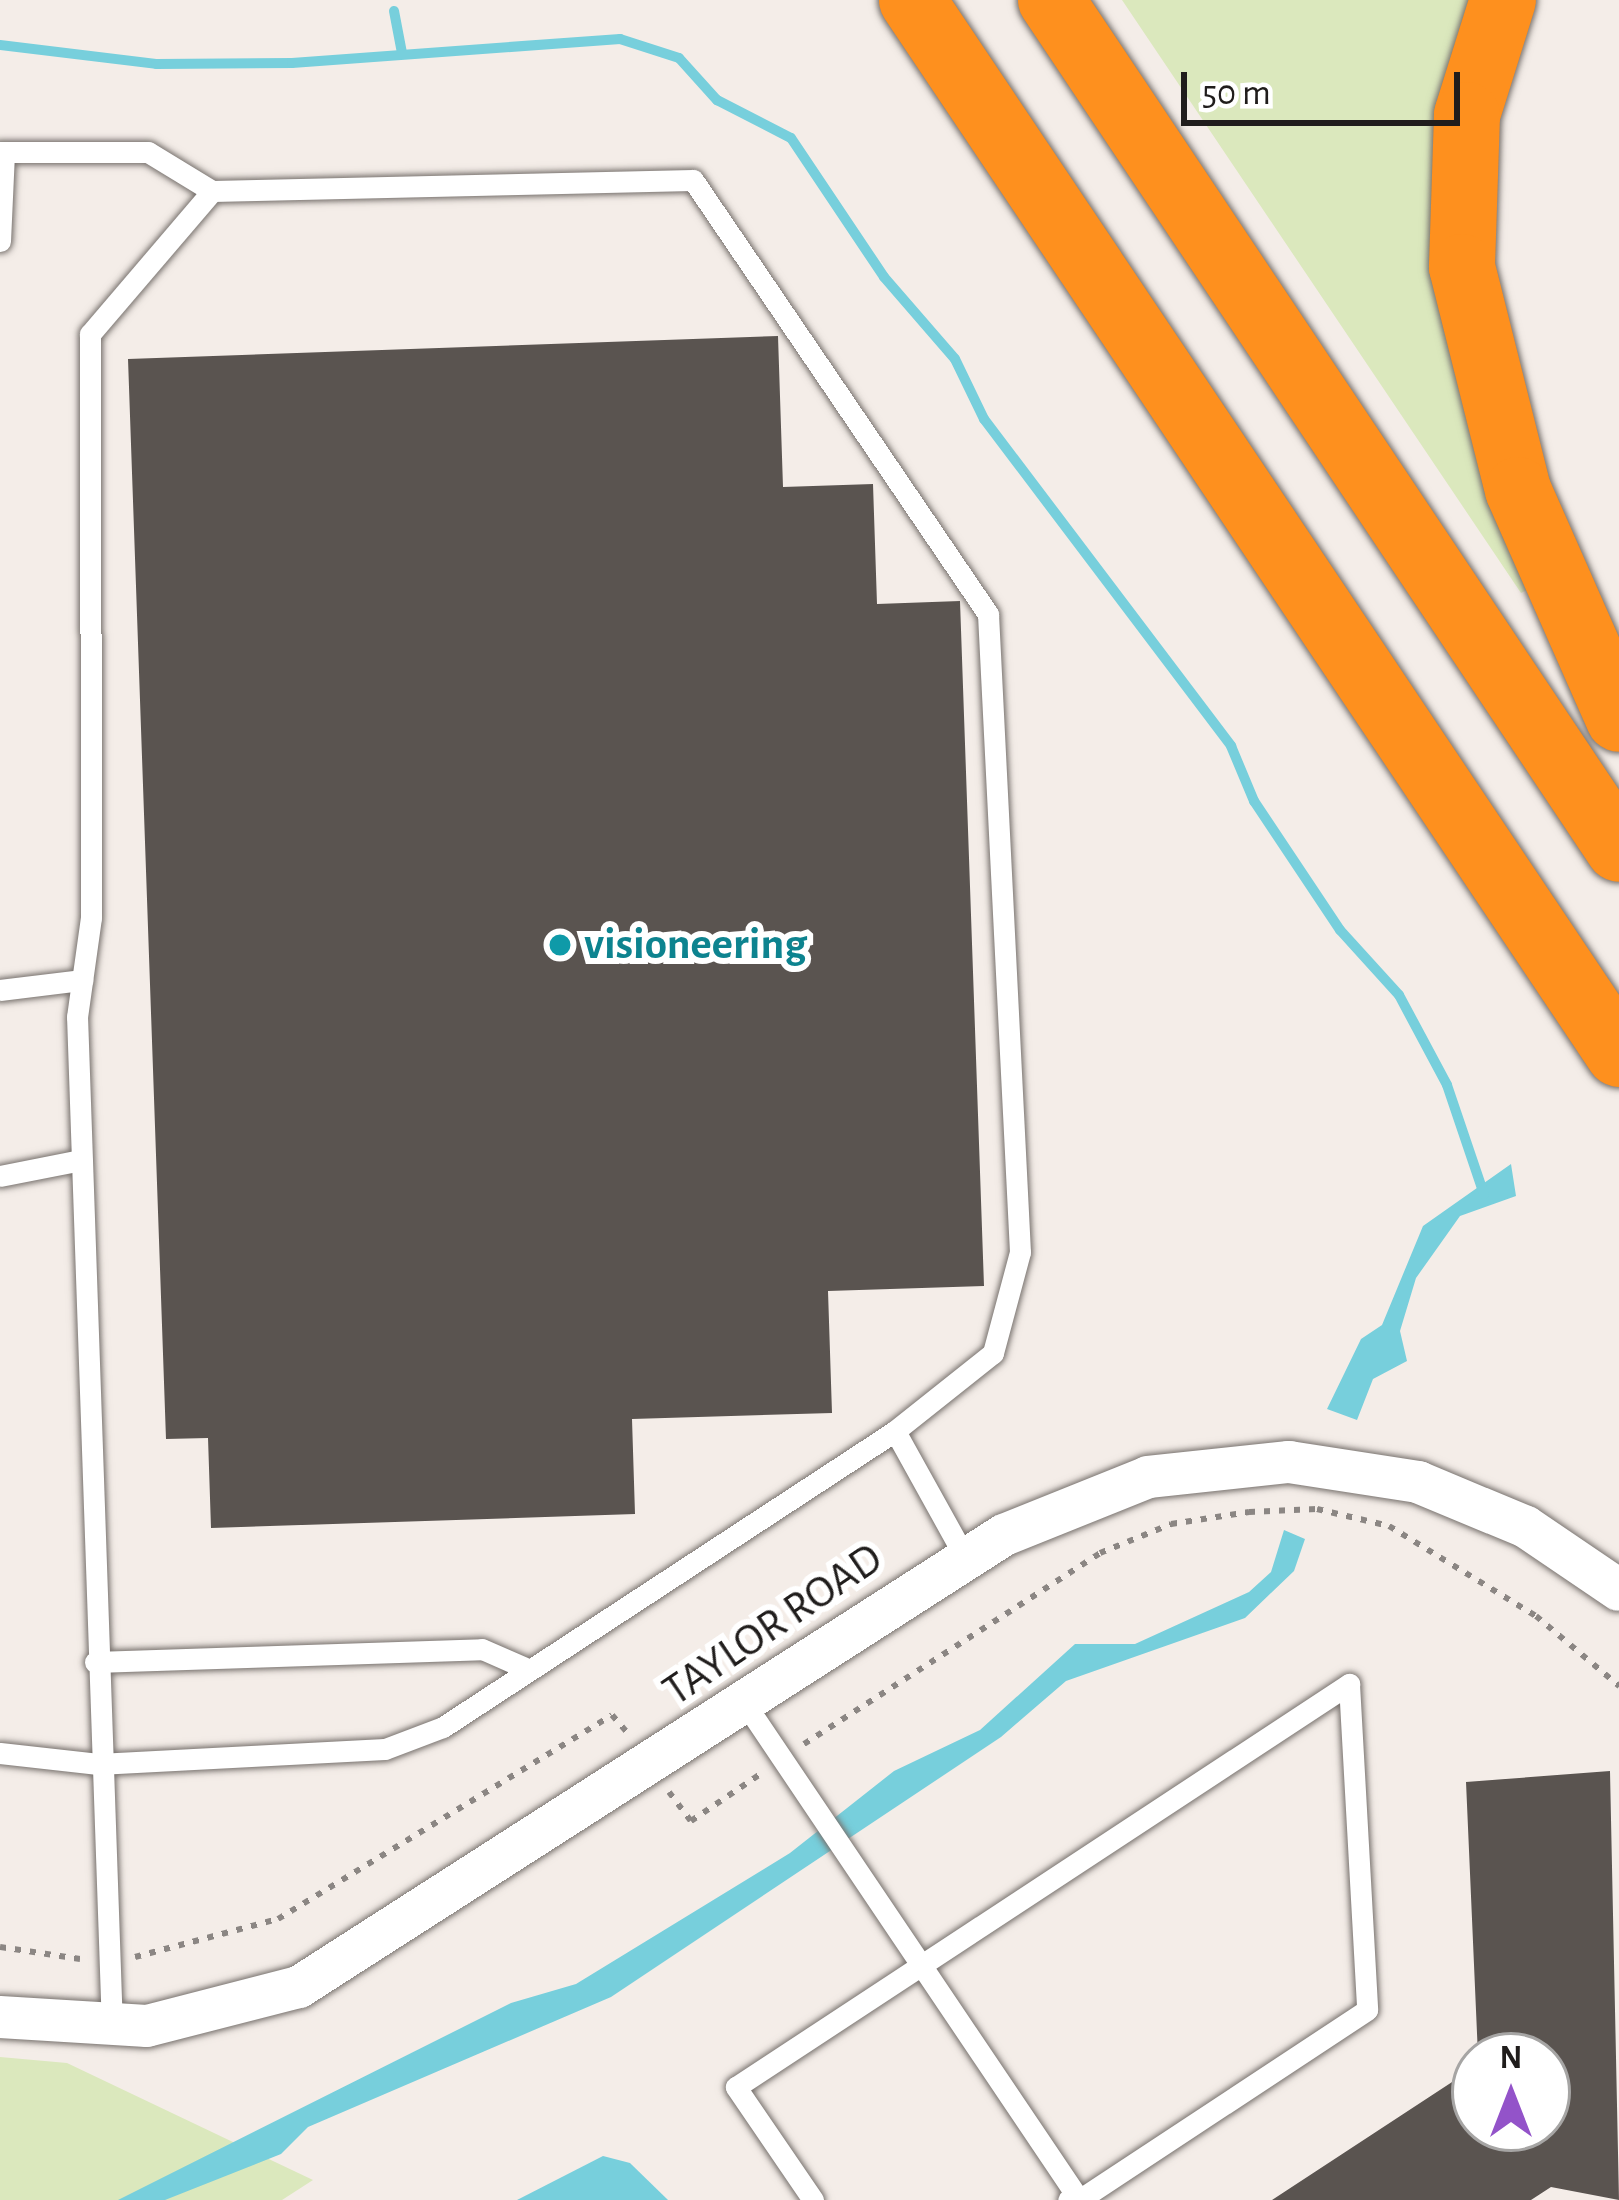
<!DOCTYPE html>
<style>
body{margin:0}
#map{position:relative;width:1619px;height:2200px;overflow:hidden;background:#f4ede8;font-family:"Alegreya Sans",sans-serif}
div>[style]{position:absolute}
.green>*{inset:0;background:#dbe8bd}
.water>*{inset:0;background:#77cfdc}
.stream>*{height:10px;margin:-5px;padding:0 5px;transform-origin:5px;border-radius:5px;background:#77cfdc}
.building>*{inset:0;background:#5a5450}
.path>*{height:6px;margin-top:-3px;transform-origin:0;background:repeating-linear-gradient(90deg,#8b8683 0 6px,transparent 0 15px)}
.roads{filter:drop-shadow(0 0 3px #78726e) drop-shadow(0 0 3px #78726e)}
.lane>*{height:21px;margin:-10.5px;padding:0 10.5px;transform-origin:10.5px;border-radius:10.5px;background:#fff}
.street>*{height:42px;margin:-21px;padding:0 21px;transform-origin:21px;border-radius:21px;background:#fff}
.highway>*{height:66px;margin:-33px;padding:0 33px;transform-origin:33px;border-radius:33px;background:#fe901e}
.dots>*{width:33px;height:33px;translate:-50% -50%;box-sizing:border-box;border:6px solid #fff;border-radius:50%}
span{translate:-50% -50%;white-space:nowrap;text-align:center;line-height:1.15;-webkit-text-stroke:12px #fff;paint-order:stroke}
.culture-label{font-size:45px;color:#0d838f;font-weight:700}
.left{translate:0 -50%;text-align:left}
.street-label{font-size:45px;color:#201d1c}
.north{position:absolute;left:1451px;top:2032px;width:120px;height:120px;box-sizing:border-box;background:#fff;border:3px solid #a6a5a4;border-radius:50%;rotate:0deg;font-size:33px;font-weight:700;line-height:48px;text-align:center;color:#201d1c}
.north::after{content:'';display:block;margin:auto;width:42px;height:54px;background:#9353c9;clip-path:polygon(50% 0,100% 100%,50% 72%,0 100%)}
.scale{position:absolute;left:1181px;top:72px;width:279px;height:54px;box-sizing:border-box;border:6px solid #201d1c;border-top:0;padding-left:15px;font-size:36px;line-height:42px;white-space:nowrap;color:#201d1c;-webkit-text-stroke:9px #fff;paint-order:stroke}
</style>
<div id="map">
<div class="green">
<i style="clip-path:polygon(1122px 0,1478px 0,1465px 37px,1531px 588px,1521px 593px)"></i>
<i style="clip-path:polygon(0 2057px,67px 2063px,313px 2180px,282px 2200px,0 2200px)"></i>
</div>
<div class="water">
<i style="clip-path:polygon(1511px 1164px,1516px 1196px,1460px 1216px,1416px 1278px,1400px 1331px,1407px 1361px,1373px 1379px,1357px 1420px,1327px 1409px,1361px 1339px,1382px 1325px,1423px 1226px)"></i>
<i style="clip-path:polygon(1284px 1530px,1305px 1539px,1294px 1571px,1245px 1618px,1066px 1681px,1001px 1737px,611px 1997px,308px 2127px,281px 2154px,165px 2200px,118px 2200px,511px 2003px,576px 1984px,790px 1853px,894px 1771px,980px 1730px,1075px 1644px,1135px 1644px,1249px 1592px,1271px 1572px)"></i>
<i style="clip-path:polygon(603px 2156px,630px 2163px,668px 2200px,517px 2200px)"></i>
</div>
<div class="stream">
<i style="left:394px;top:11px;width:43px;rotate:79.2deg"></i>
<i style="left:0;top:45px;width:157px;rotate:6.9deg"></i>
<i style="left:156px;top:64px;width:136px;rotate:-0.4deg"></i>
<i style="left:292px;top:63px;width:329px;rotate:-4.2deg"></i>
<i style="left:620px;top:39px;width:62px;rotate:17.9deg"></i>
<i style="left:679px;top:58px;width:57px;rotate:47.9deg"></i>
<i style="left:717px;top:100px;width:83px;rotate:27.2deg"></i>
<i style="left:791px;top:138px;width:167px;rotate:56.2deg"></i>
<i style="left:884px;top:277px;width:108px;rotate:49.1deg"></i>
<i style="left:955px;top:359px;width:67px;rotate:64.2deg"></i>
<i style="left:984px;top:419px;width:410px;rotate:52.9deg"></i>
<i style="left:1231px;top:746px;width:60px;rotate:67.3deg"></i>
<i style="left:1254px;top:801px;width:155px;rotate:56.3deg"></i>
<i style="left:1340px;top:930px;width:88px;rotate:47.8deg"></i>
<i style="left:1399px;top:995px;width:102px;rotate:61.9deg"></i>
<i style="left:1447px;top:1085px;width:115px;rotate:71.3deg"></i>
</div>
<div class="building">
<i style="clip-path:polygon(778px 336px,783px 487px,873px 484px,877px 604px,960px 601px,984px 1286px,828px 1291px,832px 1413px,632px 1419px,635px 1514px,211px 1528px,208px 1438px,166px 1439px,128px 359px)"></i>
<i style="clip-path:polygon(1610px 1771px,1619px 2200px,1551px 2187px,1531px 2200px,1272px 2200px,1475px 2067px,1475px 2128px,1547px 2128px,1547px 2056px,1478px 2056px,1466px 1782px)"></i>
</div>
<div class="path">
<i style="left:804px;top:1744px;width:352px;rotate:-32.8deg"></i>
<i style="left:1100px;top:1553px;width:77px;rotate:-22.2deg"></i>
<i style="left:1171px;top:1524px;width:79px;rotate:-8.7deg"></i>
<i style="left:1249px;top:1512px;width:68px;rotate:-2.5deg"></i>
<i style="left:1317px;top:1509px;width:74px;rotate:13.3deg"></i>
<i style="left:1389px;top:1526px;width:172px;rotate:31.5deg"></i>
<i style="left:1536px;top:1616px;width:109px;rotate:40.1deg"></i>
<i style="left:669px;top:1792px;width:36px;rotate:53deg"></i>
<i style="left:691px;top:1821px;width:82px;rotate:-34.1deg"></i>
<i style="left:0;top:1947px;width:81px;rotate:8.5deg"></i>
<i style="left:135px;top:1957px;width:148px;rotate:-14.9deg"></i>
<i style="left:278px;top:1919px;width:391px;rotate:-31.4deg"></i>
<i style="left:612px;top:1715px;width:23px;rotate:49deg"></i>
</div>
<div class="roads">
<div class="lane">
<i style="left:0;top:152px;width:148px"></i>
<i style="left:148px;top:152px;width:75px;rotate:31.4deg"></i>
<i style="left:0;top:241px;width:89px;rotate:-87.4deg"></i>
<i style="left:0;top:990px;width:83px;rotate:-7deg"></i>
<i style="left:0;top:1176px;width:83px;rotate:-11.2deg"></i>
<i style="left:95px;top:1662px;width:387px;rotate:-1.9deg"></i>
<i style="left:482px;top:1649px;width:52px;rotate:23.6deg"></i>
<i style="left:746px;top:1705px;width:591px;rotate:56.04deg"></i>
<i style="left:1076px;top:2195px;width:9px;rotate:148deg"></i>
<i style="left:0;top:1753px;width:99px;rotate:6.4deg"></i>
<i style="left:98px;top:1764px;width:287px;rotate:-3deg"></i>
<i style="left:385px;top:1749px;width:62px;rotate:-20.8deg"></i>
<i style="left:443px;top:1727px;width:540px;rotate:-33.22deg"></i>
<i style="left:112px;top:2028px;width:1012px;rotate:-91.98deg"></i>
<i style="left:77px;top:1017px;width:100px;rotate:-82deg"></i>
<i style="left:91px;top:918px;width:584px;rotate:-90.1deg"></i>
<i style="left:90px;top:334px;width:188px;rotate:-49.5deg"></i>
<i style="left:212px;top:191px;width:481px;rotate:-1.3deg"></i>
<i style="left:693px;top:180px;width:525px;rotate:55.8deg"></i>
<i style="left:988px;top:614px;width:639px;rotate:87.13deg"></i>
<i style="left:1020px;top:1252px;width:105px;rotate:105deg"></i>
<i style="left:993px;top:1353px;width:125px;rotate:141.5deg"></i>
<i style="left:895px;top:1431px;width:146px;rotate:61deg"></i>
<i style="left:813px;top:2200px;width:137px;rotate:-124.3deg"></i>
<i style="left:736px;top:2087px;width:734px;rotate:-33.32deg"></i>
<i style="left:1349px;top:1684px;width:326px;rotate:86.8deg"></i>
<i style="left:1367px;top:2010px;width:345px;rotate:146.6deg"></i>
</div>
<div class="street">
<i style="left:0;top:2017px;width:147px;rotate:3.5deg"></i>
<i style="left:147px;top:2026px;width:157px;rotate:-14.4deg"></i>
<i style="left:299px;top:1987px;width:837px;rotate:-32.67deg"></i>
<i style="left:1004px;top:1535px;width:155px;rotate:-21.9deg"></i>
<i style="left:1148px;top:1477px;width:142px;rotate:-6.1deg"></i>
<i style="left:1289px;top:1462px;width:131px;rotate:8.8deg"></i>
<i style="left:1418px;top:1482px;width:117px;rotate:22.6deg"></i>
<i style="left:1526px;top:1527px;width:112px;rotate:34.1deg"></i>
</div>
<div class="highway">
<i style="left:912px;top:0;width:1269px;rotate:56.15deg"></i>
<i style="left:1051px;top:0;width:1021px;rotate:56.22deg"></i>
<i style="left:1503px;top:0;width:121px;rotate:107.4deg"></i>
<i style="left:1467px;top:115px;width:152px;rotate:91.9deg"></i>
<i style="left:1462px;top:267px;width:230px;rotate:75.9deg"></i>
<i style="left:1518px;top:490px;width:250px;rotate:66.2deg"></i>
</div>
</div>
<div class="dots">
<i style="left:560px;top:945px;background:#0f9aa8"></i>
</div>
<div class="culture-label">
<span class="left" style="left:584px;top:945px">visioneering</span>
</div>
<div class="street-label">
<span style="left:773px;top:1625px;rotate:-34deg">TAYLOR ROAD</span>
</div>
<div class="north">N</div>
<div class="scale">50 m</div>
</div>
